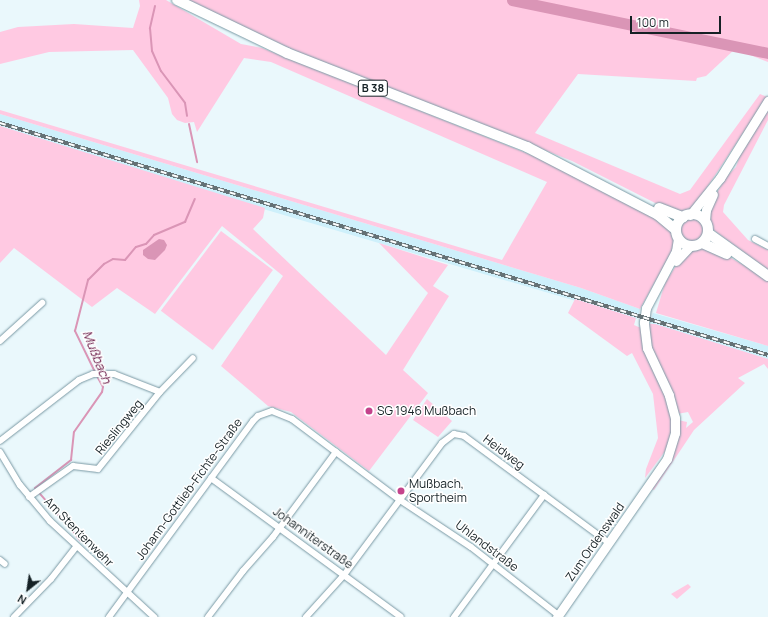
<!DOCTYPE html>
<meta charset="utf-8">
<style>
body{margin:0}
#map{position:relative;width:768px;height:617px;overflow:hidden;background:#eaf8fc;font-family:Manrope,sans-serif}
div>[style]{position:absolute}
.built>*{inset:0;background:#cef0fb}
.green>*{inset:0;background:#ffc9e2;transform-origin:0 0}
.round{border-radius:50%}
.water>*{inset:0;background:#da95b6}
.stream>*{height:2px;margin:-1px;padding:0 1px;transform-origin:1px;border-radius:1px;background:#da95b6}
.river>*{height:11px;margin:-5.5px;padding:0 5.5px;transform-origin:5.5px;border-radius:5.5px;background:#da95b6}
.roads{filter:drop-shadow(0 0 1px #7a99a4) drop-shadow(0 0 1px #7a99a4)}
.street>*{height:6px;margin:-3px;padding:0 3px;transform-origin:3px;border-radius:3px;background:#fff}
.secondary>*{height:9px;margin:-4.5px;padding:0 4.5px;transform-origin:4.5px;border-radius:4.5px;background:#fff}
.primary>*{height:10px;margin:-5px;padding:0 5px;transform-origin:5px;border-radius:5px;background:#fff}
.primary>.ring{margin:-5px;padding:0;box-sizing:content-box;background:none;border:10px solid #fff;border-radius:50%}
.rail>*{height:3.5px;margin-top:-1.75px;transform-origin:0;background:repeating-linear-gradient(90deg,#fff 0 6px,#647175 0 12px);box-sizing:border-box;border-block:1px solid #647175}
.dots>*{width:11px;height:11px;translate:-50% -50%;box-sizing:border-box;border:2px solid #fff;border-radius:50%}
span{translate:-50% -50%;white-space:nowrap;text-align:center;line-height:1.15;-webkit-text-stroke:3px #fff;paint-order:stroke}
.shield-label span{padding:1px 3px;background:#fff;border:1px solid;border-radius:3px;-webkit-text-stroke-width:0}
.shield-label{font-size:11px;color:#152125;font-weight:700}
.poi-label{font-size:12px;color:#152125}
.left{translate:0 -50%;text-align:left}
.street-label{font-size:12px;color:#152125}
.water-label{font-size:13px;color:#691947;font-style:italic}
.north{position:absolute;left:8px;top:569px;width:40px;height:40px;-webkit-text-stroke:3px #fff;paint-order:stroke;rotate:210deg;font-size:11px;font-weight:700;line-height:16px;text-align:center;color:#152125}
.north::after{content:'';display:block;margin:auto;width:14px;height:18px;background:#152125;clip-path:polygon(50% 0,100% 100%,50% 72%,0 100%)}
.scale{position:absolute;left:630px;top:16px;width:91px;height:18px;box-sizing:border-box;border:2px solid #152125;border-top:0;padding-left:5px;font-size:12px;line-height:14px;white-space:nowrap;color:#152125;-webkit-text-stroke:3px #fff;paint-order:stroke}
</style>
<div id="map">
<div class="built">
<i style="clip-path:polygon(0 114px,581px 288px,640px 309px,637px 319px,229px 199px,0 126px)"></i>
<i style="clip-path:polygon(653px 313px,768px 346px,768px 359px,650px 323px)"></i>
</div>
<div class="green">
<i style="clip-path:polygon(139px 0,166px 0,241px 44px,262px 48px,554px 164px,672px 227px,676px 241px,674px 248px,640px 309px,581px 288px,0 114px,0 110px,502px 260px,547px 182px,271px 62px,244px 58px,197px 132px,194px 122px,185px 123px,177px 120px,172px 114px,168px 98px,133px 50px,49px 52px,0 64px,0 32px,18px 27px,74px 24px,133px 28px,140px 6px)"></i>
<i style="clip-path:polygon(184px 0,768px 0,768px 62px,735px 49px,706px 76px,697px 78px,696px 81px,578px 74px,535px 133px,680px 194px,690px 190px,760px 94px,767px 97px,692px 210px,685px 213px,671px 211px,572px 161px,293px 50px)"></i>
<i style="clip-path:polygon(768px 109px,768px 120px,724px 205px,723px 212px,748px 240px,768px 250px,768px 270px,712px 229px,708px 219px,709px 206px,727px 176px,736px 167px,740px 155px)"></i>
<i style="clip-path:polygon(0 126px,265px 208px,263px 218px,253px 229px,386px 355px,428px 293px,379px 243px,448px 265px,433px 286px,449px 296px,403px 370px,428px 393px,369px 471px,291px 412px,268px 406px,221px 366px,283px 276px,222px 226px,155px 314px,117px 288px,92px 307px,14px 248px,0 263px)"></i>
<i class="round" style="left:680px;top:218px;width:24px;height:24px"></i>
<i style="left:221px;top:231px;width:65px;height:100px;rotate:37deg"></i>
<i style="clip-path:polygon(704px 247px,717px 250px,768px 279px,768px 346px,656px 313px,665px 283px,682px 256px,690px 249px)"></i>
<i style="clip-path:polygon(575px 299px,636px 318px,634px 325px,641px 328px,644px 348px,671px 410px,672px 433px,666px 450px,645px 478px,646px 469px,658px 438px,653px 394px,632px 353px,627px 356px,568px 313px)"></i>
<i style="clip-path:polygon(647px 324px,655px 324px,768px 359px,768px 369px,764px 364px,738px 378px,745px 383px,694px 430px,654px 490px,652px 489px,665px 469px,678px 420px,687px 422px,686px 428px,693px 422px,688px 412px,677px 414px,651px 351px)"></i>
<i style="clip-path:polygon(427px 399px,452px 421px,438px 437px,413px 420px)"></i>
<i style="clip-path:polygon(688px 584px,691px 587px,677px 599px,671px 594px)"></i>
</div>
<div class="water">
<i style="clip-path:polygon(159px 239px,164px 240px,167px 245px,165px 250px,155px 260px,148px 259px,143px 255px,143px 250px)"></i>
</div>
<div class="stream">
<i style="left:155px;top:6px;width:23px;rotate:103deg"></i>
<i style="left:150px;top:28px;width:23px;rotate:85deg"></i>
<i style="left:152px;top:51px;width:22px;rotate:66deg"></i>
<i style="left:161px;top:71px;width:40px;rotate:53deg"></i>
<i style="left:185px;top:103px;width:13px;rotate:81deg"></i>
<i style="left:189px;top:124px;width:39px;rotate:78deg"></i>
<i style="left:95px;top:372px;width:46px;rotate:-116deg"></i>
<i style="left:75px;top:331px;width:53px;rotate:-75.7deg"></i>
<i style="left:88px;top:280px;width:23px;rotate:-45deg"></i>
<i style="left:104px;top:264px;width:10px;rotate:-29deg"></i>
<i style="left:113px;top:259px;width:12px;rotate:5deg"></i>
<i style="left:125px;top:260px;width:17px;rotate:-50deg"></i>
<i style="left:136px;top:247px;width:10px;rotate:-17deg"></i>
<i style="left:146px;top:244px;width:12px;rotate:-48deg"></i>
<i style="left:154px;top:235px;width:34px;rotate:-23deg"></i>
<i style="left:185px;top:222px;width:25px;rotate:-67deg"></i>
<i style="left:81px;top:541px;width:70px;rotate:-131deg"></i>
<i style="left:35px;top:488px;width:46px;rotate:-37.9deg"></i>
<i style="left:71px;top:460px;width:28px;rotate:-84deg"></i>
<i style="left:74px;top:432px;width:49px;rotate:-55deg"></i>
<i style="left:102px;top:392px;width:5px;rotate:-79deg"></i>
<i style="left:103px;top:387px;width:13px;rotate:-119deg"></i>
</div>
<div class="river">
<i style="left:512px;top:0;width:261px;rotate:11.7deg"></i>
</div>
<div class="roads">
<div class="street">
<i style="left:755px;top:239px;width:15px;rotate:28deg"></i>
<i style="left:0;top:341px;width:57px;rotate:-42.1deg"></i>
<i style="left:0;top:441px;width:100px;rotate:-37.7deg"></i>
<i style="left:79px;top:380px;width:15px;rotate:-23deg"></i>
<i style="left:93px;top:374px;width:21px"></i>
<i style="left:114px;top:374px;width:49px;rotate:21.4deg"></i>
<i style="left:0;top:452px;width:39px;rotate:59deg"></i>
<i style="left:20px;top:485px;width:47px;rotate:50.2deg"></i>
<i style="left:50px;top:521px;width:142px;rotate:42.7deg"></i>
<i style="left:211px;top:478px;width:235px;rotate:36.2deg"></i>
<i style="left:29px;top:497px;width:54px;rotate:-35.2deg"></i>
<i style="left:73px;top:466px;width:25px;rotate:7deg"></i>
<i style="left:98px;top:469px;width:99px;rotate:-51.2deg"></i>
<i style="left:160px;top:392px;width:47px;rotate:-45.9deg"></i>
<i style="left:0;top:560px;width:6px;rotate:39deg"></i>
<i style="left:14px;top:617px;width:53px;rotate:-45.8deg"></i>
<i style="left:51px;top:579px;width:41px;rotate:-52deg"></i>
<i style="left:109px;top:617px;width:243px;rotate:-53.7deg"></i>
<i style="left:253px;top:421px;width:7px;rotate:-45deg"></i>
<i style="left:258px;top:416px;width:15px;rotate:-20deg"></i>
<i style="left:272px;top:411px;width:22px;rotate:22deg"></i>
<i style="left:292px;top:419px;width:135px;rotate:36.9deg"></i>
<i style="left:400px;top:500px;width:85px;rotate:33.5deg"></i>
<i style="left:471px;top:547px;width:110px;rotate:38deg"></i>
<i style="left:208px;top:617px;width:58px;rotate:-52.7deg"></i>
<i style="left:243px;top:571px;width:45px;rotate:-48.6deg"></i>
<i style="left:273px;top:537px;width:106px;rotate:-53.5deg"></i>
<i style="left:306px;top:617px;width:57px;rotate:-47.9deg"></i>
<i style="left:344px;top:575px;width:164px;rotate:-53.4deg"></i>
<i style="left:442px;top:443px;width:15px;rotate:-37deg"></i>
<i style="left:454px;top:434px;width:10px;rotate:11deg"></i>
<i style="left:464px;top:436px;width:180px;rotate:36.4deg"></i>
<i style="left:454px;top:617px;width:152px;rotate:-53.6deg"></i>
</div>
<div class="secondary">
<i style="left:690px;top:215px;width:48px;rotate:-51deg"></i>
<i style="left:720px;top:178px;width:91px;rotate:-58.1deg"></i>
<i style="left:705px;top:221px;width:11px;rotate:-85deg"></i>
<i style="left:706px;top:210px;width:17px;rotate:-66deg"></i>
<i style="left:676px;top:261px;width:21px;rotate:-47deg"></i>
<i style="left:557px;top:617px;width:193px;rotate:-55.2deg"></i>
<i style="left:667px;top:459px;width:27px;rotate:-73deg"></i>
<i style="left:675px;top:433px;width:15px;rotate:-90deg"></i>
<i style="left:675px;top:418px;width:24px;rotate:-105deg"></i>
<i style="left:669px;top:395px;width:52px;rotate:-115.1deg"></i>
<i style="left:647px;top:348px;width:26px;rotate:-97deg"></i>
<i style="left:644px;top:322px;width:14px;rotate:-82deg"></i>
<i style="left:646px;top:308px;width:64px;rotate:-62.2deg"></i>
<i style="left:676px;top:251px;width:13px;rotate:-81deg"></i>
</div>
<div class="primary">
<i style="left:177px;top:0;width:122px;rotate:25.7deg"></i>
<i style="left:287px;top:53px;width:258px;rotate:21.4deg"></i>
<i style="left:527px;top:147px;width:148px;rotate:27.4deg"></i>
<i style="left:658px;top:215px;width:23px;rotate:40deg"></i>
<i style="left:659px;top:208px;width:26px;rotate:21deg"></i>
<i class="ring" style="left:676px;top:214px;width:22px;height:22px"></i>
<i style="left:708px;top:233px;width:74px;rotate:35.6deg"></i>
<i style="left:702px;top:243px;width:27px;rotate:24deg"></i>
</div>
</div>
<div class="rail">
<i style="left:0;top:123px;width:802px;rotate:16.81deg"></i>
</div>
<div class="dots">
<i style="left:369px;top:411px;background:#c4438c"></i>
<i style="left:401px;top:491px;background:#c4438c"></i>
</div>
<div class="shield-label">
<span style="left:373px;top:88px">B 38</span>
</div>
<div class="poi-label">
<span class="left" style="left:377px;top:411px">SG 1946 Mußbach</span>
<span class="left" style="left:409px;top:491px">Mußbach,<br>Sportheim</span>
</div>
<div class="street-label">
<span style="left:119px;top:427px;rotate:-51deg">Rieslingweg</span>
<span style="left:504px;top:452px;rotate:37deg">Heidweg</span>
<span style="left:189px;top:489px;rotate:-54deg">Johann-Gottlieb-Fichte-Straße</span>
<span style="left:79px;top:532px;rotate:45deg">Am Stentenwehr</span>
<span style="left:313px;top:538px;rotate:36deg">Johanniterstraße</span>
<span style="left:595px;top:542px;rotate:-55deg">Zum Ordenswald</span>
<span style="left:487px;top:546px;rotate:37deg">Uhlandstraße</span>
</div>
<div class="water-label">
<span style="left:97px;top:357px;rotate:68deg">Mußbach</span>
</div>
<div class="north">N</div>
<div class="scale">100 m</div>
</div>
